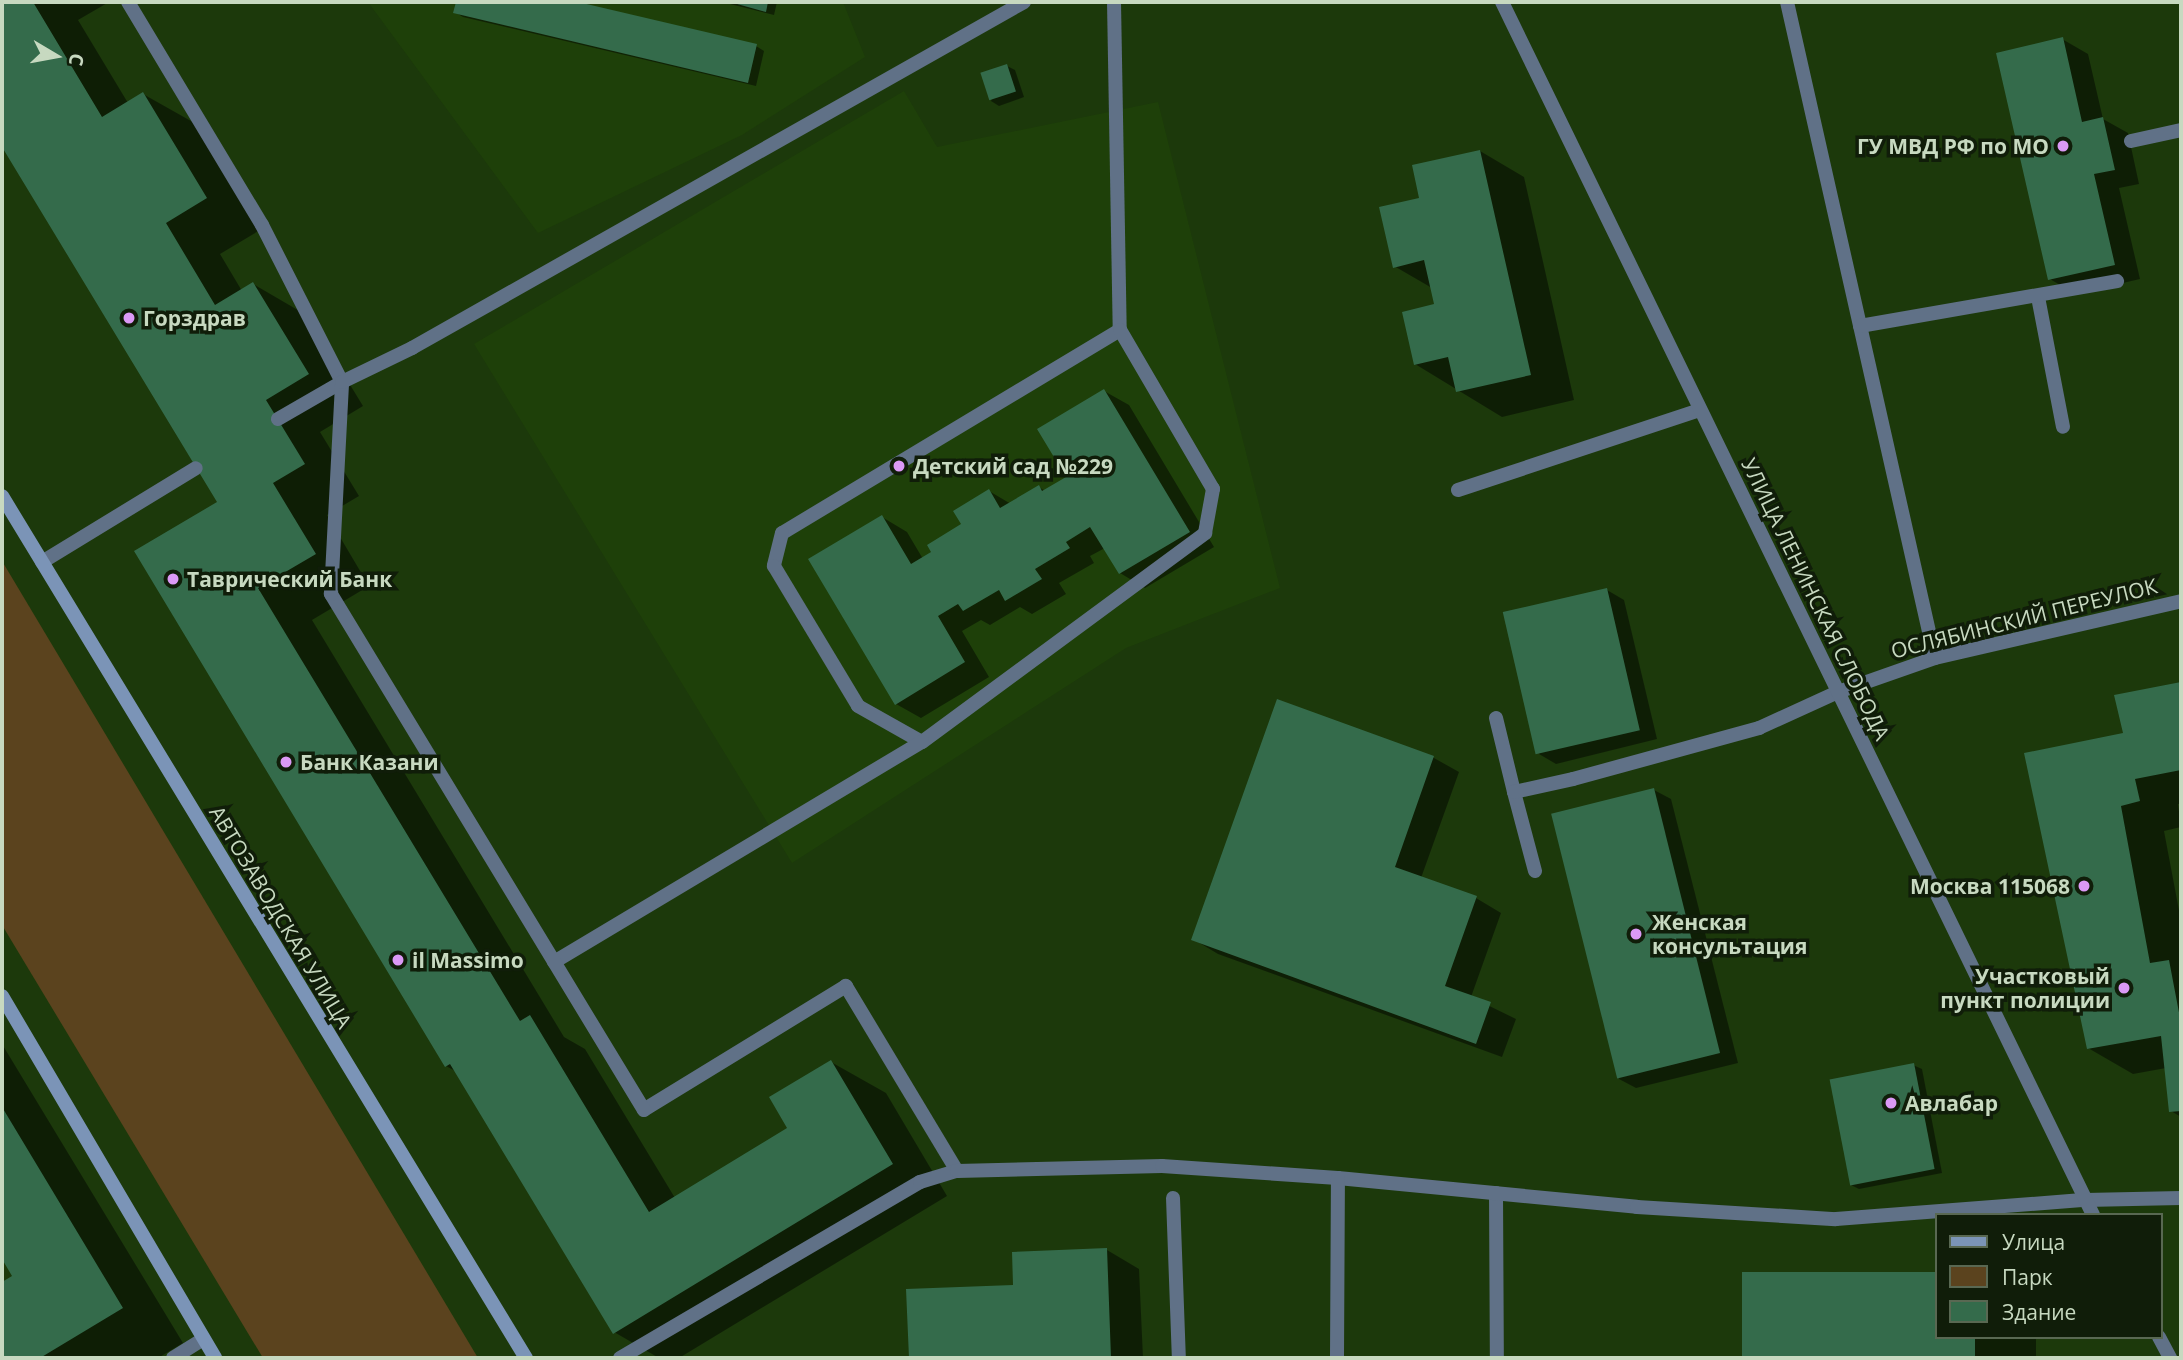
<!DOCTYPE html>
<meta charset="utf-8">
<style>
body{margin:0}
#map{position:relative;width:2183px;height:1360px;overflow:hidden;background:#1c390b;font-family:"Open Sans",sans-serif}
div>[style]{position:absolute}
.built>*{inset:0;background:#1e4009}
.green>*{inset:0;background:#5b431e}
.shadow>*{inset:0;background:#0007}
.building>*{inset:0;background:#346b4b;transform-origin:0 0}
.service>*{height:14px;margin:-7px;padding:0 7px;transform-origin:7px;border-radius:7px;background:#607187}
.minor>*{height:14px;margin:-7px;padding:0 7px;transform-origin:7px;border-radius:7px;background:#607187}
.tertiary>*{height:14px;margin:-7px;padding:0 7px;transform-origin:7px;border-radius:7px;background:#607187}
.secondary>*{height:14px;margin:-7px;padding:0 7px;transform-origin:7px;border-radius:7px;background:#7b94b7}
.dots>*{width:19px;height:19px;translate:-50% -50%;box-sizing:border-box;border:4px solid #101d09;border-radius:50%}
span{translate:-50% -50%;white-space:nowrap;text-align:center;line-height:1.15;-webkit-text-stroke:7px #101d09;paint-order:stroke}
.poi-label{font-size:21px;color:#c7d9c0;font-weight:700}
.right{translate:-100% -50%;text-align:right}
.left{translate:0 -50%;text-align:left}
.street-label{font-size:21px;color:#c7d9c0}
.frame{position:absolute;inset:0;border:4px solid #c7d9c0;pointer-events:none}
.legend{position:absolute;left:1935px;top:1213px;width:228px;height:126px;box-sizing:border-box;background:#101d09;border:2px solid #596852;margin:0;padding:9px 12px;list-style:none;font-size:21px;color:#c7d9c0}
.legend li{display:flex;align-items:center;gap:14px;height:35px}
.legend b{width:35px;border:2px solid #596852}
.north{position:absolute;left:21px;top:21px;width:70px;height:70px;-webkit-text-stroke:5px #101d09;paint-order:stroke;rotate:100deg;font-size:19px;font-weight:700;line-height:28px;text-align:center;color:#c7d9c0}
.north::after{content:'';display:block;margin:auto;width:24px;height:32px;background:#c7d9c0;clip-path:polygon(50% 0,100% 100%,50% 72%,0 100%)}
</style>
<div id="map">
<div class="built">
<i style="clip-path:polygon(368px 2px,843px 2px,865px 57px,742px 135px,538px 233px)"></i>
<i style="clip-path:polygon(904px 91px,937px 147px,1158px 102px,1280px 588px,1126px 648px,792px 863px,474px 344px)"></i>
</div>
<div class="green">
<i style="clip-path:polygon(2px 561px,478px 1358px,263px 1358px,2px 925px)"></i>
</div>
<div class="shadow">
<i style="clip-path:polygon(2px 2px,109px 2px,78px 20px,128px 103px,143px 94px,198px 125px,260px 230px,220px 254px,242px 291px,253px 284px,308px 316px,363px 406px,320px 432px,359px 496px,327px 515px,369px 586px,312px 620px,564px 1037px,585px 1049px,675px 1198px,789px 1128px,831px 1062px,886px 1093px,947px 1196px,679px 1358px,659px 1358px,614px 1332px,457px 1072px,446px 1066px,219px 503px,2px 143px)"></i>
<i style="clip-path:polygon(458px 2px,570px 2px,756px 46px,764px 51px,756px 86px,463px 17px,455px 12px)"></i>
<i style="clip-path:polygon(722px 2px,777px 2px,774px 15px)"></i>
<i style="clip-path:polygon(2062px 39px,2088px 54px,2103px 119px,2128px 133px,2139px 184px,2119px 188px,2140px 279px,2075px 294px,2050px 279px)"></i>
<i style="clip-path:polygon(1007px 66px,1015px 70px,1024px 97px,999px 106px,991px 101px)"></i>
<i style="clip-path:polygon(1480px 151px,1524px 177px,1574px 400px,1502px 417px,1415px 364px,1436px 306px,1432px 288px,1394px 266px,1421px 200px)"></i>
<i style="clip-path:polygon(1104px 391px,1129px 405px,1214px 547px,1145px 588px,1120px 573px,1105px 548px,1090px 556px,1094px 563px,1059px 583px,1066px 594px,1032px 614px,1020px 607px,990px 625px,981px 620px,962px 631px,989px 677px,921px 718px,896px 704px,882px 517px,907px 532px,923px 559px,963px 525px,989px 491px,1011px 504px,1039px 487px,1045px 491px,1068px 477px)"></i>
<i style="clip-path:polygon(1607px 590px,1624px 600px,1657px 739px,1556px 764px,1539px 754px)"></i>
<i style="clip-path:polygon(2181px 684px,2181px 804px,2178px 804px,2181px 827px,2164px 831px,2181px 921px,2181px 1117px,2171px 1111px,2166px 1068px,2133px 1074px,2088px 1048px,2125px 734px,2117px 696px)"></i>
<i style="clip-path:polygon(1278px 701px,1434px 758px,1459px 772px,1421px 878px,1476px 898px,1501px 913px,1471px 997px,1516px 1019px,1502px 1057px,1218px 954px,1193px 939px)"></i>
<i style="clip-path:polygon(1654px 790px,1671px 799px,1738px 1063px,1636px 1088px,1619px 1079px)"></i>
<i style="clip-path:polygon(2px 1044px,183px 1343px,158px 1358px,2px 1358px,2px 1284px,15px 1277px,2px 1255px)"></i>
<i style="clip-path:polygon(1913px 1065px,1922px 1069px,1942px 1173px,1859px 1189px,1851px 1185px)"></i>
<i style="clip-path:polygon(1107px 1250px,1139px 1269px,1143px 1358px,910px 1358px,908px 1290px,1014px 1287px)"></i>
<i style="clip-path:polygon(1744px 1274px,1936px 1274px,1936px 1337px,2036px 1337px,2036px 1358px,1744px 1358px)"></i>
</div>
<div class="building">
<i style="clip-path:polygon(2px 2px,33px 2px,102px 117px,143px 92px,207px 198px,166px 223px,215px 305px,253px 282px,309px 374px,266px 400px,305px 464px,273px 483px,316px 554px,258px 588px,520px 1021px,530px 1015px,649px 1212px,787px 1128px,769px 1097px,831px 1060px,893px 1164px,613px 1334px,450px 1064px,445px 1067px,134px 551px,217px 502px,2px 147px)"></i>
<i style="clip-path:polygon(456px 2px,578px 2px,757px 44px,748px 83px,453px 13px)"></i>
<i style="clip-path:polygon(730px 2px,768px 2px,766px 12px)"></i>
<i style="clip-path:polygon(2063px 37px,2082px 122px,2103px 117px,2115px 170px,2094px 174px,2115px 265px,2048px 280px,1996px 53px)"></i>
<i style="left:1007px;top:64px;width:29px;height:28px;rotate:72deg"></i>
<i style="clip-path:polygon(1480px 150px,1531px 375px,1456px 392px,1448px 357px,1414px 365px,1402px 312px,1434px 304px,1424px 260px,1393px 268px,1379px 207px,1419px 198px,1412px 165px)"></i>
<i style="clip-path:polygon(1104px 389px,1190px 532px,1119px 574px,1090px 527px,1066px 542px,1070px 548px,1035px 569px,1042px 579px,1005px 601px,999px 590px,963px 611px,958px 604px,938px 616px,965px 662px,895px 705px,808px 559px,882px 515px,911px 564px,931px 552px,927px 545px,961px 524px,953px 511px,989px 489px,1000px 508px,1039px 485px,1042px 491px,1066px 477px,1037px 429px)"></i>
<i style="left:1607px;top:588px;width:146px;height:107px;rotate:77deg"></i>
<i style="clip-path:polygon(2181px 682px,2181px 770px,2135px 779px,2140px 801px,2121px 806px,2150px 963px,2169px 960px,2181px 1023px,2181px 1111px,2169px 1112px,2161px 1036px,2087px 1049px,2024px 753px,2123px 733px,2114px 695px)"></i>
<i style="clip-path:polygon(1277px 699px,1434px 756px,1395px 867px,1477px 896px,1445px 986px,1491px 1002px,1476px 1044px,1191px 940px)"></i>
<i style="left:1654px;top:788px;width:273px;height:106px;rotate:76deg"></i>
<i style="left:1914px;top:1063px;width:108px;height:86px;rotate:79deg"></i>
<i style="clip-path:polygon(2px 1107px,123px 1308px,40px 1358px,2px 1358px,2px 1282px,12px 1276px,2px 1259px)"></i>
<i style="clip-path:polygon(1107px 1248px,1111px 1358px,909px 1358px,906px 1289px,1013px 1285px,1012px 1252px)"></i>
<i style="clip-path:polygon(1742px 1272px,1936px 1272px,1936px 1337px,1975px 1337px,1975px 1358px,1742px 1358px)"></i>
</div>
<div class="service">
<i style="left:128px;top:2px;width:260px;rotate:59deg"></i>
<i style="left:262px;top:225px;width:176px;rotate:63deg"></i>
<i style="left:342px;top:382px;width:74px;rotate:150deg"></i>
<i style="left:1114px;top:2px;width:328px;rotate:89deg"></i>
<i style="left:1120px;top:330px;width:394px;rotate:149deg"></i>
<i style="left:782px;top:533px;width:34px;rotate:104deg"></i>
<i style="left:774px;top:566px;width:163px;rotate:59deg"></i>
<i style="left:858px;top:706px;width:73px;rotate:29.4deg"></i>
<i style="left:922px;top:742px;width:352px;rotate:-36.4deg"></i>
<i style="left:1205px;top:533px;width:45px;rotate:-79.7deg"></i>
<i style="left:1213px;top:489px;width:184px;rotate:-120.3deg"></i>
<i style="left:1787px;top:2px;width:672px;rotate:77.29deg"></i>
<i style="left:2131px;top:141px;width:51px;rotate:-12.4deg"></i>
<i style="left:2038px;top:297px;width:132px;rotate:79.1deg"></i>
<i style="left:1860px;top:326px;width:261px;rotate:-9.9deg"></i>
<i style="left:1458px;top:490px;width:255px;rotate:-18.3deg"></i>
<i style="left:42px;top:562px;width:180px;rotate:-31.4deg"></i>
<i style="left:1496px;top:718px;width:76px;rotate:76.3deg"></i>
<i style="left:1535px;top:871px;width:82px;rotate:-104.9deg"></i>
<i style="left:1514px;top:792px;width:60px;rotate:-12.4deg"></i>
<i style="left:1573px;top:779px;width:193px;rotate:-15.3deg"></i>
<i style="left:1759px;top:728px;width:87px;rotate:-24.5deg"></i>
<i style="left:554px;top:962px;width:429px;rotate:-30.9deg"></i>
<i style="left:957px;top:1171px;width:216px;rotate:-121deg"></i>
<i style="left:846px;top:986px;width:237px;rotate:148.5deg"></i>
<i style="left:644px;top:1110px;width:604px;rotate:-121.24deg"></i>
<i style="left:331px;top:594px;width:212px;rotate:-87deg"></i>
<i style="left:342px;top:382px;width:78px;rotate:-25.9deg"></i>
<i style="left:412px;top:348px;width:703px;rotate:-29.48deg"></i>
<i style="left:1496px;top:1193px;width:165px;rotate:89.7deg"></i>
<i style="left:1173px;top:1198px;width:160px;rotate:87.9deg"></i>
<i style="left:173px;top:1358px;width:36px;rotate:-32deg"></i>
<i style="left:620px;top:1358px;width:348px;rotate:-30.4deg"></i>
<i style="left:920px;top:1182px;width:39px;rotate:-17deg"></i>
<i style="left:957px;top:1171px;width:205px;rotate:-1.4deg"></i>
<i style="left:1162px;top:1166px;width:176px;rotate:3.9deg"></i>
<i style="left:1338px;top:1178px;width:300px;rotate:5.5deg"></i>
<i style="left:1637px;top:1207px;width:199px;rotate:3.5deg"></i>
<i style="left:1836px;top:1219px;width:250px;rotate:-4.4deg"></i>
<i style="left:1337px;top:1358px;width:180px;rotate:-89.7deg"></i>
</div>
<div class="minor">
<i style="left:1838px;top:692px;width:103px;rotate:-19.3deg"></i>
<i style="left:1935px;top:658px;width:253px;rotate:-13deg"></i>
<i style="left:2085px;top:1200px;width:96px;rotate:-1.2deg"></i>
</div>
<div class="tertiary">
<i style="left:1502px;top:2px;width:1349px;rotate:64.02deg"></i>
<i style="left:2159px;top:1337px;width:24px;rotate:62deg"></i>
</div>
<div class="secondary">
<i style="left:2px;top:496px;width:1009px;rotate:58.71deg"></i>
<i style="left:2px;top:996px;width:420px;rotate:59.5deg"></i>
</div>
<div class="dots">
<i style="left:2063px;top:146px;background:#db99f5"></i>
<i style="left:129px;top:318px;background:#db99f5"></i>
<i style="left:899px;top:466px;background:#db99f5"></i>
<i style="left:173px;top:579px;background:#db99f5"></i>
<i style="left:286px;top:762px;background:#db99f5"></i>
<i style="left:2084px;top:886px;background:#db99f5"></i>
<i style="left:1636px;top:934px;background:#db99f5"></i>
<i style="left:398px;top:960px;background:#db99f5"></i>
<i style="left:2124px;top:988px;background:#db99f5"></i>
<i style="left:1891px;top:1103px;background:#db99f5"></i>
</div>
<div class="poi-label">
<span class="right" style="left:2049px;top:146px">ГУ МВД РФ по МО</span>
<span class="left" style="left:143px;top:318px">Горздрав</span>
<span class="left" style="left:913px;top:466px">Детский сад №229</span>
<span class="left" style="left:187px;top:579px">Таврический Банк</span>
<span class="left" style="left:300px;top:762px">Банк Казани</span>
<span class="right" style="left:2070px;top:886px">Москва 115068</span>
<span class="left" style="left:1652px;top:934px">Женская<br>консультация</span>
<span class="left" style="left:412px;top:960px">il Massimo</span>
<span class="right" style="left:2110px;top:988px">Участковый<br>пункт полиции</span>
<span class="left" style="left:1905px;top:1103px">Авлабар</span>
</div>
<div class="street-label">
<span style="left:1816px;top:599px;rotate:64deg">УЛИЦА ЛЕНИНСКАЯ СЛОБОДА</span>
<span style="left:2024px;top:618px;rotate:-14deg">ОСЛЯБИНСКИЙ ПЕРЕУЛОК</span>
<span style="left:281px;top:917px;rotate:59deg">АВТОЗАВОДСКАЯ УЛИЦА</span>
</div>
<div class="frame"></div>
<ul class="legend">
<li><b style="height:9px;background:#7b94b7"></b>Улица</li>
<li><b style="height:19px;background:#5b431e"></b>Парк</li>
<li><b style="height:19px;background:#346b4b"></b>Здание</li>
</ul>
<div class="north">С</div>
</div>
